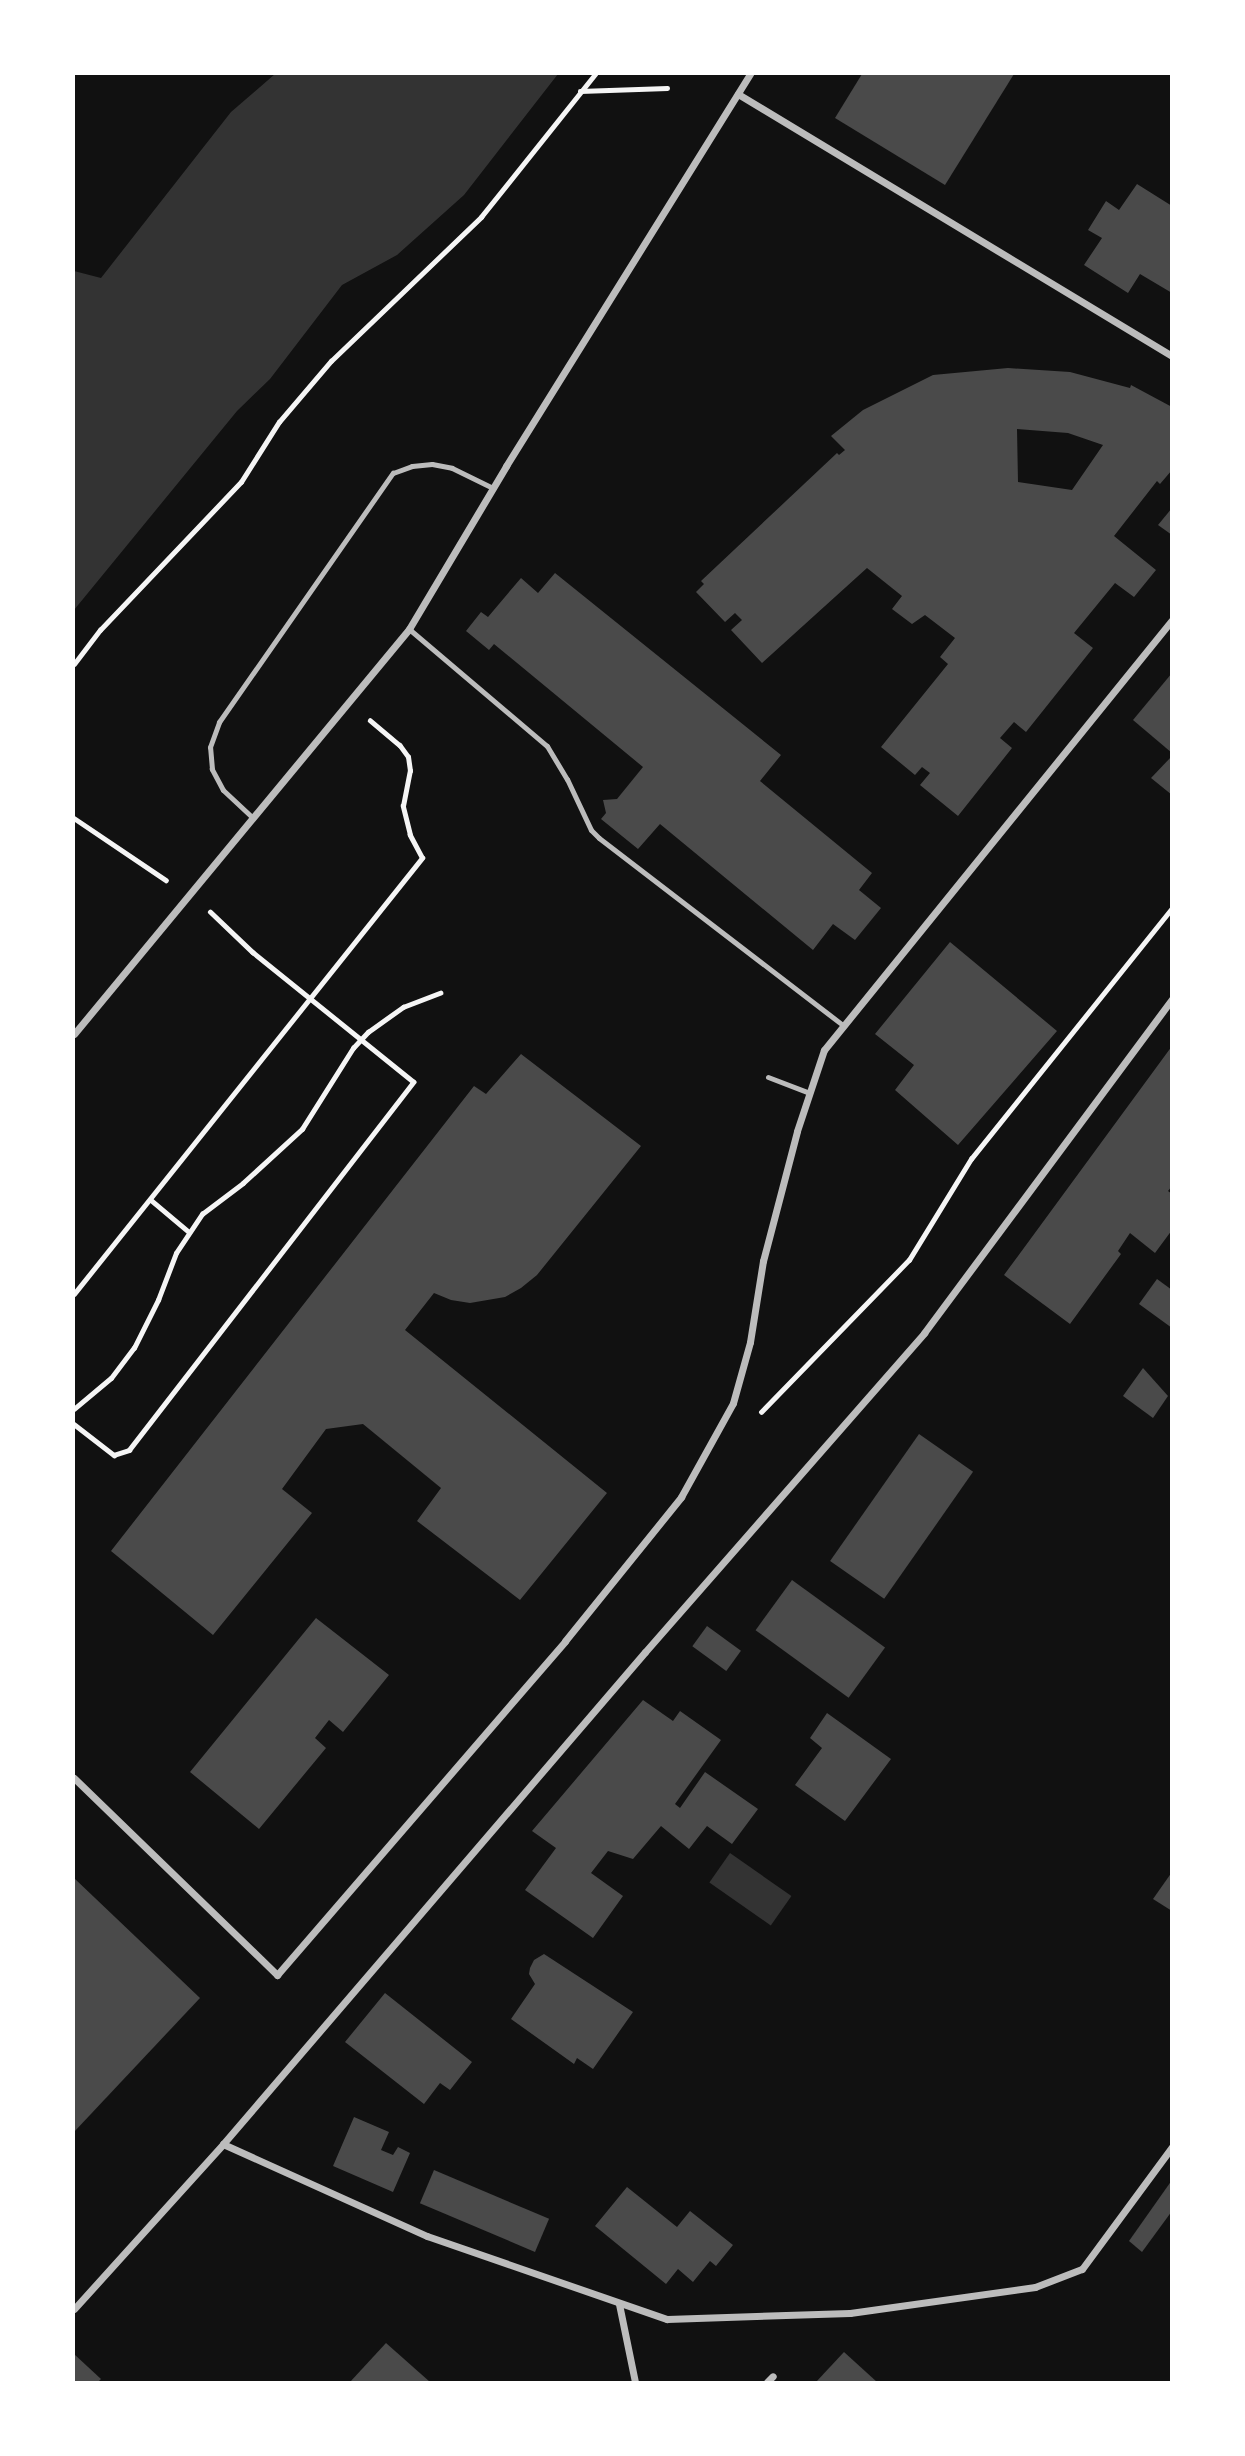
<!DOCTYPE html>
<style>
body{margin:0}
#map{position:relative;width:1245px;height:2456px;overflow:hidden;background:#111;font-family:Montserrat,sans-serif}
div>[style]{position:absolute}
.water>*{inset:0;background:#333;transform-origin:0 0}
.building>*{inset:0;background:#4a4a4a;transform-origin:0 0}
.path>*{height:4.5px;margin:-2.25px;padding:0 2.25px;transform-origin:2.25px;border-radius:2.25px;background:#f5f5f5}
.service>*{height:5px;margin:-2.5px;padding:0 2.5px;transform-origin:2.5px;border-radius:2.5px;background:#bcbcbc}
.minor>*{height:7px;margin:-3.5px;padding:0 3.5px;transform-origin:3.5px;border-radius:3.5px;background:#bcbcbc}
span{translate:-50% -50%;white-space:nowrap;text-align:center;line-height:1.15;-webkit-text-stroke:5px #fff;paint-order:stroke}
.frame{position:absolute;inset:0;border:75px solid #fff;pointer-events:none}
</style>
<div id="map">
<div class="water">
<i style="clip-path:polygon(275px 74px,558px 74px,464px 195px,397px 255px,342px 285px,270px 379px,237px 411px,74px 610px,74px 271px,101px 278px,231px 112px)"></i>
<i style="left:730px;top:1853px;width:75px;height:36px;rotate:35deg"></i>
</div>
<div class="building">
<i style="clip-path:polygon(862px 74px,1014px 74px,945px 185px,835px 118px)"></i>
<i style="clip-path:polygon(1137px 184px,1172px 206px,1172px 293px,1140px 274px,1128px 293px,1084px 265px,1102px 238px,1088px 230px,1106px 201px,1119px 210px)"></i>
<i style="clip-path:polygon(evenodd,1008px 368px,1070px 372px,1130px 388px,1131px 385px,1172px 407px,1172px 470px,1160px 484px,1157px 481px,1114px 536px,1156px 570px,1134px 597px,1115px 583px,1074px 633px,1093px 648px,1026px 732px,1014px 722px,1000px 738px,1012px 748px,958px 816px,920px 785px,930px 773px,922px 767px,915px 775px,881px 747px,948px 664px,940px 657px,955px 638px,925px 615px,912px 624px,892px 609px,902px 596px,867px 568px,762px 663px,731px 630px,742px 620px,735px 613px,725px 622px,696px 592px,704px 584px,701px 581px,837px 453px,839px 455px,845px 450px,831px 436px,863px 410px,933px 375px,1008px 368px,1017px 429px,1068px 433px,1103px 445px,1072px 490px,1018px 482px,1017px 429px)"></i>
<i style="clip-path:polygon(1172px 508px,1172px 535px,1158px 525px)"></i>
<i style="clip-path:polygon(555px 573px,781px 755px,760px 781px,872px 873px,859px 890px,881px 908px,855px 940px,833px 924px,813px 950px,660px 824px,638px 849px,601px 819px,606px 813px,603px 800px,617px 799px,643px 767px,494px 644px,489px 650px,466px 631px,481px 612px,488px 617px,521px 578px,538px 593px)"></i>
<i style="clip-path:polygon(1172px 673px,1172px 753px,1133px 720px)"></i>
<i style="clip-path:polygon(1172px 756px,1172px 795px,1151px 778px)"></i>
<i style="clip-path:polygon(950px 942px,1057px 1031px,958px 1145px,895px 1090px,914px 1065px,875px 1034px)"></i>
<i style="clip-path:polygon(1172px 1046px,1172px 1186px,1168px 1191px,1172px 1194px,1172px 1230px,1155px 1253px,1130px 1233px,1118px 1251px,1121px 1254px,1070px 1324px,1004px 1275px)"></i>
<i style="clip-path:polygon(521px 1054px,641px 1146px,537px 1275px,521px 1288px,505px 1297px,470px 1303px,451px 1300px,434px 1293px,405px 1330px,607px 1493px,520px 1600px,417px 1521px,441px 1488px,363px 1424px,326px 1429px,282px 1489px,312px 1513px,213px 1635px,111px 1551px,474px 1086px,486px 1094px)"></i>
<i style="clip-path:polygon(1157px 1279px,1172px 1290px,1172px 1328px,1139px 1304px)"></i>
<i style="clip-path:polygon(1143px 1368px,1168px 1396px,1153px 1418px,1123px 1396px)"></i>
<i style="left:919px;top:1434px;width:66px;height:155px;rotate:35deg"></i>
<i style="left:792px;top:1580px;width:115px;height:62px;rotate:36deg"></i>
<i style="clip-path:polygon(316px 1618px,389px 1675px,343px 1732px,329px 1720px,315px 1738px,326px 1748px,259px 1829px,190px 1772px)"></i>
<i style="left:707px;top:1626px;width:42px;height:25px;rotate:36deg"></i>
<i style="clip-path:polygon(643px 1700px,673px 1721px,680px 1711px,721px 1740px,675px 1804px,680px 1808px,705px 1772px,758px 1809px,732px 1844px,707px 1826px,689px 1849px,661px 1826px,633px 1859px,608px 1851px,591px 1873px,623px 1896px,593px 1938px,525px 1890px,556px 1848px,532px 1831px)"></i>
<i style="clip-path:polygon(827px 1713px,891px 1759px,845px 1821px,795px 1785px,822px 1748px,810px 1738px)"></i>
<i style="clip-path:polygon(1172px 1872px,1172px 1911px,1153px 1899px)"></i>
<i style="clip-path:polygon(74px 1878px,200px 1998px,74px 2132px)"></i>
<i style="clip-path:polygon(544px 1954px,633px 2012px,593px 2069px,577px 2058px,574px 2064px,511px 2019px,535px 1984px,529px 1974px,530px 1968px,534px 1960px)"></i>
<i style="clip-path:polygon(385px 1993px,472px 2062px,450px 2090px,440px 2083px,424px 2104px,345px 2042px)"></i>
<i style="clip-path:polygon(354px 2117px,389px 2132px,381px 2150px,393px 2155px,398px 2147px,410px 2153px,393px 2192px,333px 2166px)"></i>
<i style="left:434px;top:2170px;width:125px;height:36px;rotate:23deg"></i>
<i style="clip-path:polygon(1172px 2180px,1172px 2211px,1142px 2252px,1129px 2241px)"></i>
<i style="clip-path:polygon(627px 2187px,677px 2227px,690px 2211px,733px 2245px,716px 2266px,710px 2261px,693px 2282px,678px 2269px,666px 2284px,595px 2226px)"></i>
<i style="clip-path:polygon(386px 2343px,430px 2382px,350px 2382px)"></i>
<i style="clip-path:polygon(844px 2352px,877px 2382px,816px 2382px)"></i>
<i style="clip-path:polygon(74px 2354px,101px 2379px,98px 2382px,74px 2382px)"></i>
</div>
<div class="path">
<i style="left:580px;top:91px;width:87px;rotate:-2deg"></i>
<i style="left:74px;top:664px;width:43px;rotate:-52.6deg"></i>
<i style="left:100px;top:630px;width:204px;rotate:-46.4deg"></i>
<i style="left:241px;top:482px;width:71px;rotate:-57.7deg"></i>
<i style="left:279px;top:422px;width:80px;rotate:-49.6deg"></i>
<i style="left:331px;top:361px;width:208px;rotate:-43.8deg"></i>
<i style="left:481px;top:217px;width:183px;rotate:-51.4deg"></i>
<i style="left:74px;top:818px;width:111px;rotate:34deg"></i>
<i style="left:151px;top:1200px;width:48px;rotate:40deg"></i>
<i style="left:74px;top:1294px;width:558px;rotate:-51.4deg"></i>
<i style="left:422px;top:858px;width:26px;rotate:-118deg"></i>
<i style="left:410px;top:835px;width:30px;rotate:-104deg"></i>
<i style="left:403px;top:806px;width:36px;rotate:-79deg"></i>
<i style="left:410px;top:771px;width:14px;rotate:-98deg"></i>
<i style="left:408px;top:757px;width:14px;rotate:-126deg"></i>
<i style="left:400px;top:746px;width:39px;rotate:-140deg"></i>
<i style="left:74px;top:1409px;width:48px;rotate:-40deg"></i>
<i style="left:111px;top:1378px;width:38px;rotate:-53deg"></i>
<i style="left:134px;top:1348px;width:54px;rotate:-63.4deg"></i>
<i style="left:158px;top:1300px;width:50px;rotate:-69deg"></i>
<i style="left:176px;top:1253px;width:47px;rotate:-56.3deg"></i>
<i style="left:202px;top:1214px;width:51px;rotate:-37.1deg"></i>
<i style="left:243px;top:1183px;width:80px;rotate:-42.5deg"></i>
<i style="left:302px;top:1129px;width:96px;rotate:-57.8deg"></i>
<i style="left:353px;top:1048px;width:22px;rotate:-47deg"></i>
<i style="left:368px;top:1032px;width:43px;rotate:-35.5deg"></i>
<i style="left:403px;top:1007px;width:40px;rotate:-21deg"></i>
<i style="left:761px;top:1412px;width:212px;rotate:-45.8deg"></i>
<i style="left:909px;top:1260px;width:119px;rotate:-58.5deg"></i>
<i style="left:971px;top:1159px;width:322px;rotate:-51.3deg"></i>
<i style="left:74px;top:1424px;width:51px;rotate:37.8deg"></i>
<i style="left:114px;top:1455px;width:16px;rotate:-18deg"></i>
<i style="left:129px;top:1450px;width:465px;rotate:-52.3deg"></i>
<i style="left:413px;top:1082px;width:206px;rotate:-141.1deg"></i>
<i style="left:253px;top:953px;width:59px;rotate:-136.4deg"></i>
</div>
<div class="service">
<i style="left:409px;top:629px;width:181px;rotate:40.3deg"></i>
<i style="left:547px;top:746px;width:39px;rotate:59deg"></i>
<i style="left:567px;top:779px;width:56px;rotate:64.8deg"></i>
<i style="left:591px;top:830px;width:11px;rotate:45deg"></i>
<i style="left:599px;top:838px;width:307px;rotate:37.5deg"></i>
<i style="left:253px;top:818px;width:41px;rotate:-137deg"></i>
<i style="left:223px;top:790px;width:24px;rotate:-118deg"></i>
<i style="left:212px;top:769px;width:22px;rotate:-95deg"></i>
<i style="left:210px;top:747px;width:27px;rotate:-70deg"></i>
<i style="left:219px;top:722px;width:304px;rotate:-55.1deg"></i>
<i style="left:393px;top:473px;width:20px;rotate:-20deg"></i>
<i style="left:412px;top:466px;width:20px;rotate:-6deg"></i>
<i style="left:432px;top:464px;width:20px;rotate:11deg"></i>
<i style="left:452px;top:468px;width:46px;rotate:26deg"></i>
<i style="left:768px;top:1077px;width:45px;rotate:20.9deg"></i>
</div>
<div class="minor">
<i style="left:738px;top:94px;width:507px;rotate:31.12deg"></i>
<i style="left:74px;top:1034px;width:526px;rotate:-50.4deg"></i>
<i style="left:409px;top:629px;width:190px;rotate:-59.2deg"></i>
<i style="left:506px;top:466px;width:462px;rotate:-58.1deg"></i>
<i style="left:74px;top:1778px;width:283px;rotate:44.1deg"></i>
<i style="left:277px;top:1975px;width:441px;rotate:-49.2deg"></i>
<i style="left:565px;top:1641px;width:185px;rotate:-51.1deg"></i>
<i style="left:681px;top:1497px;width:107px;rotate:-61deg"></i>
<i style="left:733px;top:1403px;width:63px;rotate:-74.4deg"></i>
<i style="left:750px;top:1342px;width:82px;rotate:-80.9deg"></i>
<i style="left:763px;top:1261px;width:134px;rotate:-75.3deg"></i>
<i style="left:797px;top:1131px;width:85px;rotate:-71.6deg"></i>
<i style="left:824px;top:1050px;width:553px;rotate:-51.02deg"></i>
<i style="left:223px;top:2144px;width:224px;rotate:24.3deg"></i>
<i style="left:427px;top:2236px;width:254px;rotate:19.1deg"></i>
<i style="left:667px;top:2319px;width:183px;rotate:-1.9deg"></i>
<i style="left:850px;top:2313px;width:187px;rotate:-8deg"></i>
<i style="left:1035px;top:2287px;width:50px;rotate:-21deg"></i>
<i style="left:1082px;top:2269px;width:152px;rotate:-53.6deg"></i>
<i style="left:619px;top:2304px;width:80px;rotate:78.4deg"></i>
<i style="left:74px;top:2309px;width:222px;rotate:-47.9deg"></i>
<i style="left:223px;top:2144px;width:648px;rotate:-49.38deg"></i>
<i style="left:645px;top:1652px;width:424px;rotate:-48.8deg"></i>
<i style="left:924px;top:1333px;width:416px;rotate:-53.4deg"></i>
<i style="left:767px;top:2382px;width:8px;rotate:-45deg"></i>
</div>
<div class="frame"></div>
</div>
